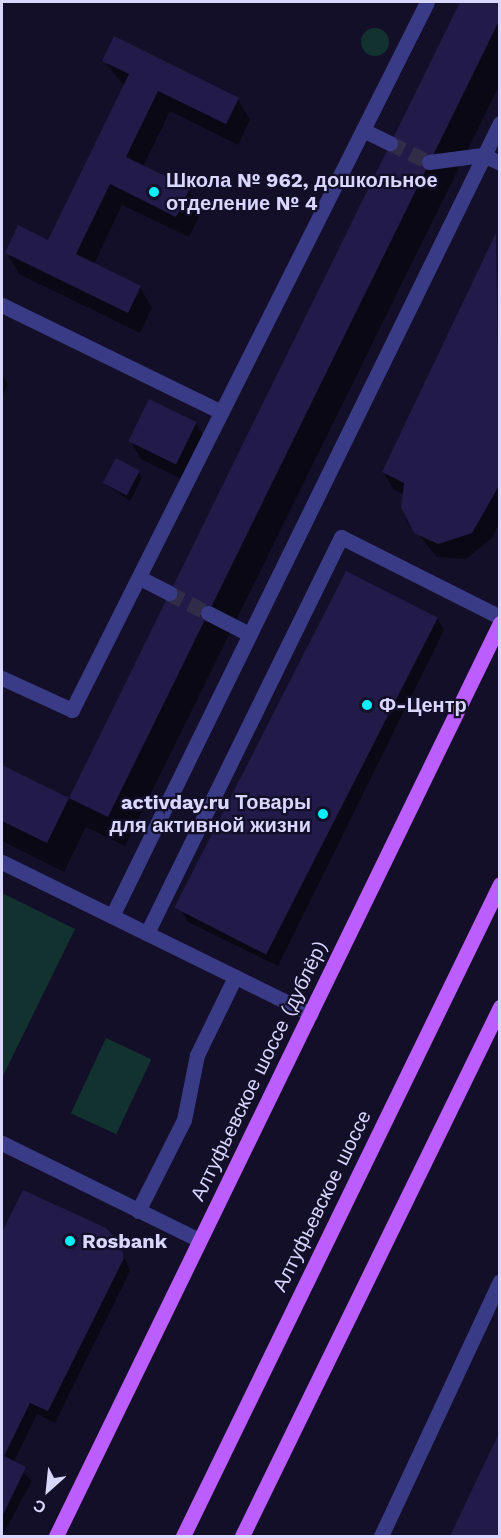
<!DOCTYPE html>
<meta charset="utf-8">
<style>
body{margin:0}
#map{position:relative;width:501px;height:1538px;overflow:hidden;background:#130f28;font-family:"Work Sans",sans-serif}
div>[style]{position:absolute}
.green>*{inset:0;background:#12322f;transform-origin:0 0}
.round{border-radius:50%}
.shadow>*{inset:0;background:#0007}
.building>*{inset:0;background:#221b49;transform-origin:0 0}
.minor-tunnel>*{height:15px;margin-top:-7.5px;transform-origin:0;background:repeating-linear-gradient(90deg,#312d48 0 15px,transparent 0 23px)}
.minor>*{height:15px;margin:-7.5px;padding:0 7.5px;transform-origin:7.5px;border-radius:7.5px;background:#3a3b87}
.major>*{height:15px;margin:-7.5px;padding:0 7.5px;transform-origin:7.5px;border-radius:7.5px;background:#bb5dff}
.dots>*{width:16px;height:16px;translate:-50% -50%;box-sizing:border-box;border:3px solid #130f28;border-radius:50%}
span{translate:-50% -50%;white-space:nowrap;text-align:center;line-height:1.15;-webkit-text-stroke:4.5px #130f28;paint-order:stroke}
.poi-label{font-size:20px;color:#d9d6ff;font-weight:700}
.left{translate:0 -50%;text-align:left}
.right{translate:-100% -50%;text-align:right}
.street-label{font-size:20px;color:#d9d6ff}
.frame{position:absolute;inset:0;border:3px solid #d9d6ff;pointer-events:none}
.north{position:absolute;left:18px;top:1460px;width:60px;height:60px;-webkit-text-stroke:4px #130f28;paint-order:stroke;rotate:207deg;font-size:16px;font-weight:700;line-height:24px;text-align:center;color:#d9d6ff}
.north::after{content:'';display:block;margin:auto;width:21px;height:27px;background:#d9d6ff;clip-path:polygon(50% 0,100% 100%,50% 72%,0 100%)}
</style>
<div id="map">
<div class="green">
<i class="round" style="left:361px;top:28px;width:28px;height:28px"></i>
<i style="clip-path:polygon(2px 893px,75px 929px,2px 1078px)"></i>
<i style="left:106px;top:1038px;width:50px;height:83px;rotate:25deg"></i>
</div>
<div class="shadow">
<i style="clip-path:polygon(461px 2px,500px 2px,500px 84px,125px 846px,86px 827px,64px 872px,2px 841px,2px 766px,70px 800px)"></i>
<i style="clip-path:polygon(104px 61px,238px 99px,250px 120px,238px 145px,170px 111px,143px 167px,189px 190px,202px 211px,189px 237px,122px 205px,94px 264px,140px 287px,152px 308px,140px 333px,19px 274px,7px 253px,49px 242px,124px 86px)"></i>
<i style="clip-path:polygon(496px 235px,500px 521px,492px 538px,466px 559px,437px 557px,406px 520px,406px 496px,393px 489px,383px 472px)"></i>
<i style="clip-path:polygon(2px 374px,8px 384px,2px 397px)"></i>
<i style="clip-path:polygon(196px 423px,206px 440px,186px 481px,141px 459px,131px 442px)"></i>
<i style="clip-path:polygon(139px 472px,142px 478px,130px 501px,104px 483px)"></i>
<i style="clip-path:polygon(437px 618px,444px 630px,278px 966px,188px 922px,181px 910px)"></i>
<i style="clip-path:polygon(23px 1192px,120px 1246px,130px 1271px,55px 1423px,37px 1414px,13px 1463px,32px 1481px,2px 1536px,2px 1235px)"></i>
<i style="clip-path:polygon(500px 1434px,500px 1536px,452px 1536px)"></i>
</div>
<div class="building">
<i style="clip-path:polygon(460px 2px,500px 2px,500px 19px,108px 817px,69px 798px)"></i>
<i style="clip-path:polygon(114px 36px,239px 98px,226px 124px,158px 91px,126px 157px,190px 188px,176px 217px,110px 184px,76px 254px,141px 286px,128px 313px,5px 253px,18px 225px,48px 240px,129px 74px,102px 61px)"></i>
<i style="clip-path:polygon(496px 233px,500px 484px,472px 533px,438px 544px,414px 533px,401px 507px,404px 483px,382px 472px)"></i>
<i style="left:149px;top:399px;width:53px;height:47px;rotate:26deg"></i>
<i style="left:116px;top:458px;width:27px;height:28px;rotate:28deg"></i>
<i style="left:346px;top:571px;width:103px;height:378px;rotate:27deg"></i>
<i style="clip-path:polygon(2px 765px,69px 798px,47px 843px,2px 821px)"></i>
<i style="clip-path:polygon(23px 1190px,106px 1228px,121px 1244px,124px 1258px,48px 1411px,30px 1403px,4px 1456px,26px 1467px,2px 1517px,2px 1232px)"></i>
<i style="clip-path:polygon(500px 1431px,500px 1536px,450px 1536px)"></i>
</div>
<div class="minor-tunnel">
<i style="left:390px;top:143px;width:43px;rotate:26deg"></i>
<i style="left:169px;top:593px;width:44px;rotate:27.1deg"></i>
</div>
<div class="minor">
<i style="left:363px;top:130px;width:30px;rotate:26deg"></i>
<i style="left:429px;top:162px;width:54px;rotate:-7.4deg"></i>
<i style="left:483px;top:155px;width:19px;rotate:25deg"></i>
<i style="left:2px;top:305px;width:244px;rotate:26deg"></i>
<i style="left:140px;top:578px;width:33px;rotate:27deg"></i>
<i style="left:208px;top:613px;width:46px;rotate:27.1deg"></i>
<i style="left:2px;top:678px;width:77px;rotate:24.6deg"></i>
<i style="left:72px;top:710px;width:792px;rotate:-63.37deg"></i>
<i style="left:2px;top:862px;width:344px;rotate:26.2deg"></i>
<i style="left:112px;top:916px;width:883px;rotate:-63.93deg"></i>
<i style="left:147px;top:933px;width:441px;rotate:-63.9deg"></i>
<i style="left:341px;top:537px;width:178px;rotate:26.7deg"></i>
<i style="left:2px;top:1143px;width:220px;rotate:26.2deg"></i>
<i style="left:138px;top:1211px;width:102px;rotate:-63.2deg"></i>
<i style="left:184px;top:1120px;width:66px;rotate:-78.7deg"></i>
<i style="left:197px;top:1055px;width:87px;rotate:-64deg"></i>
<i style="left:381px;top:1536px;width:281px;rotate:-65deg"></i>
</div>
<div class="major">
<i style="left:56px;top:1536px;width:1015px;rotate:-64.07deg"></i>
<i style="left:183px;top:1536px;width:725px;rotate:-64.07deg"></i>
<i style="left:242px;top:1536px;width:589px;rotate:-64deg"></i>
</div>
<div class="dots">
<i style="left:154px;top:192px;background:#02f1ff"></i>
<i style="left:367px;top:705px;background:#02f1ff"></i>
<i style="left:323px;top:814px;background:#02f1ff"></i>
<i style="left:70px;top:1241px;background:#02f1ff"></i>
</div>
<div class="poi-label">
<span class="left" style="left:166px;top:192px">Школа № 962, дошкольное<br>отделение № 4</span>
<span class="left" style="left:379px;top:705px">Ф-Центр</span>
<span class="right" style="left:311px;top:814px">activday.ru Товары<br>для активной жизни</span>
<span class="left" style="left:82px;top:1241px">Rosbank</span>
</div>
<div class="street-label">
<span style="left:259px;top:1071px;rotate:-64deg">Алтуфьевское шоссе (дублёр)</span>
<span style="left:322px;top:1201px;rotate:-64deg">Алтуфьевское шоссе</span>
</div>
<div class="frame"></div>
<div class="north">С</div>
</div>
